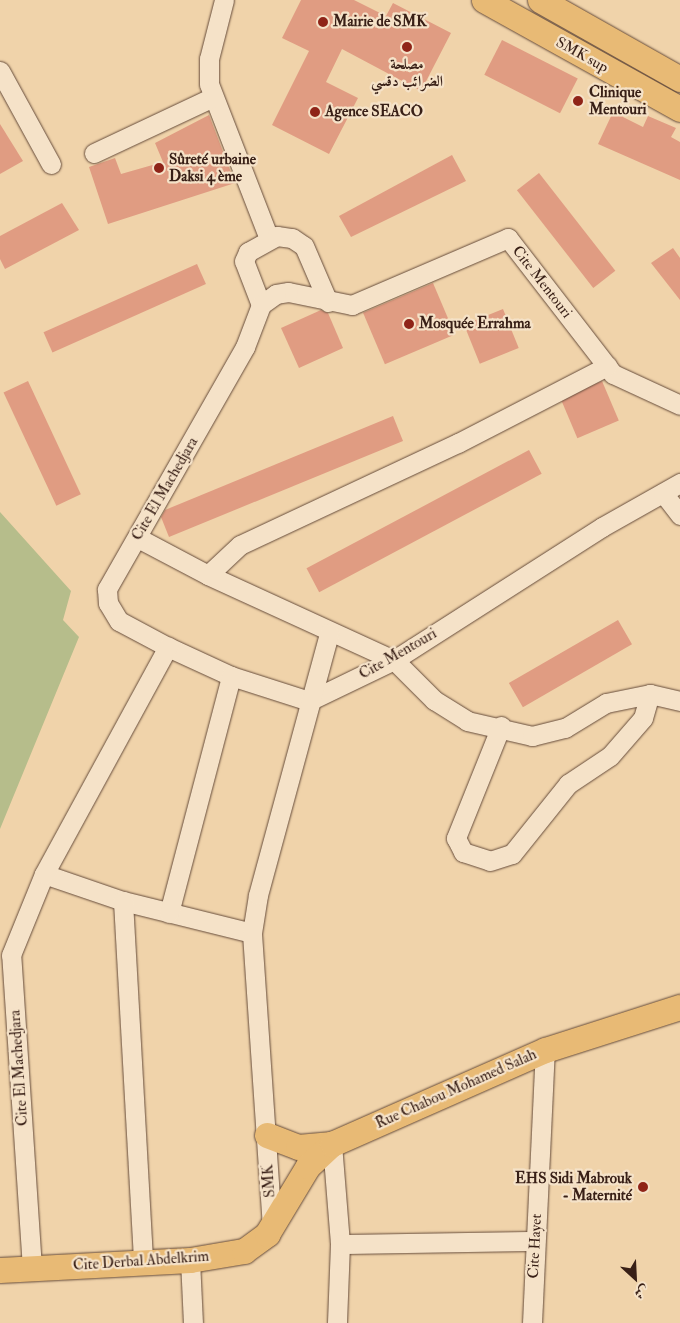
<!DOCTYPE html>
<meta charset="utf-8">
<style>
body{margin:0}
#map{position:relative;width:680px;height:1323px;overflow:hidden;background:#f0d3aa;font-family:"IM FELL Double Pica",Amiri,serif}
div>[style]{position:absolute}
.green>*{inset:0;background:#b6bd8b}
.building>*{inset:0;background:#e09c82;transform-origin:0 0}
.roads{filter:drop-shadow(0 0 1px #664c3b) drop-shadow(0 0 1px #664c3b)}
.minor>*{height:19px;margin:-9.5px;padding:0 9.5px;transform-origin:9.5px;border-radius:9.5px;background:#f5e2c8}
.major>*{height:25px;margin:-12.5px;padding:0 12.5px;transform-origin:12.5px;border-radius:12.5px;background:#e8ba75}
.dots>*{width:14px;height:14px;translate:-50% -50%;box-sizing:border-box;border:2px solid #f5e2c8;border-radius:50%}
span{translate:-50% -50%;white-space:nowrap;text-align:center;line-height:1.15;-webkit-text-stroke:4.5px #f5e2c8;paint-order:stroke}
.poi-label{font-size:15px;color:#381f16;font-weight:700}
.left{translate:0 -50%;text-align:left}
.right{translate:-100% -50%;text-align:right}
.street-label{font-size:15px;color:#381f16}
.north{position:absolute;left:610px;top:1253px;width:50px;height:50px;-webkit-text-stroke:4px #f5e2c8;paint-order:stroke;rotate:155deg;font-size:14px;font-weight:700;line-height:20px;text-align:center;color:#381f16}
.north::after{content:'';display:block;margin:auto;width:18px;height:22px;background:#381f16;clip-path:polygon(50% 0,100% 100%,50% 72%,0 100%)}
</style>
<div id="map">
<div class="green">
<i style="clip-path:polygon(0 512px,71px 591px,63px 620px,79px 637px,0 829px)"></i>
</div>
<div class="building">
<i style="clip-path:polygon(301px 0,354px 0,386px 16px,393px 3px,451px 33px,421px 91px,342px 49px,326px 82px,358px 98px,329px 154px,272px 125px,309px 51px,282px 38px)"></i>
<i style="left:502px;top:40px;width:85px;height:39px;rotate:27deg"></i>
<i style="clip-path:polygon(613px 112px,643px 127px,648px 116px,676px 128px,671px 137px,680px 142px,680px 180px,598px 144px)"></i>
<i style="clip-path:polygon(209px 115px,235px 183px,108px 224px,89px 167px,115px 158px,121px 174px,163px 162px,155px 143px)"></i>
<i style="clip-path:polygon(0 124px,23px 161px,0 174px)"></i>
<i style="clip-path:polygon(452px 155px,466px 181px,351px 237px,339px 216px)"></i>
<i style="left:539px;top:173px;width:124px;height:28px;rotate:52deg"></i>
<i style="clip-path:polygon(62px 203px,79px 230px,5px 269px,0 259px,0 236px)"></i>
<i style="clip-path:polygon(673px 248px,680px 258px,680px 300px,651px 263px)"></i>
<i style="left:197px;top:264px;width:22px;height:168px;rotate:66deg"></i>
<i style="left:433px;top:283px;width:56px;height:76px;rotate:67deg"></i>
<i style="left:503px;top:309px;width:42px;height:42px;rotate:68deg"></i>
<i style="clip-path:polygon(321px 310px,328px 313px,343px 348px,299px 368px,281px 328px)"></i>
<i style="left:28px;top:381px;width:125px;height:27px;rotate:65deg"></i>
<i style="left:602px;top:381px;width:43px;height:45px;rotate:67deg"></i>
<i style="clip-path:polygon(393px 416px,403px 441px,169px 537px,161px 517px,165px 510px)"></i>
<i style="left:529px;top:450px;width:27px;height:252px;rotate:62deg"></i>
<i style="left:618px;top:620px;width:28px;height:126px;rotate:60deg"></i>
</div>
<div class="roads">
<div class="minor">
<i style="left:224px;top:0;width:61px;rotate:104.3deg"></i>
<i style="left:209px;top:59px;width:25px;rotate:90deg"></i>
<i style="left:209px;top:84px;width:166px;rotate:68.8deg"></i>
<i style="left:0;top:71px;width:106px;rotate:61.3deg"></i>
<i style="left:94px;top:153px;width:132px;rotate:-25.2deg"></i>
<i style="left:261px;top:305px;width:47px;rotate:-111.1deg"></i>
<i style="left:244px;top:261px;width:10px;rotate:-66deg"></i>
<i style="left:248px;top:252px;width:33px;rotate:-29deg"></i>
<i style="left:277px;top:236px;width:15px;rotate:8deg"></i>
<i style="left:292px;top:238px;width:14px;rotate:34deg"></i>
<i style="left:304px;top:246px;width:61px;rotate:66.8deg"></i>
<i style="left:680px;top:405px;width:74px;rotate:-155.2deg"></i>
<i style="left:613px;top:374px;width:172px;rotate:-127.7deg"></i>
<i style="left:508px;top:238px;width:170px;rotate:156.8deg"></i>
<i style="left:352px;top:305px;width:65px;rotate:-168.5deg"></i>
<i style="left:288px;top:292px;width:12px;rotate:171deg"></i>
<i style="left:276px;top:294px;width:19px;rotate:144deg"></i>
<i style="left:261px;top:305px;width:45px;rotate:110.9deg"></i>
<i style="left:245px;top:347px;width:279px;rotate:119.7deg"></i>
<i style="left:107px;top:589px;width:14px;rotate:86deg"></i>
<i style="left:108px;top:603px;width:21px;rotate:59deg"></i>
<i style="left:119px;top:621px;width:55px;rotate:28deg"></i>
<i style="left:168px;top:647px;width:69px;rotate:24.7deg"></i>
<i style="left:231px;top:676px;width:82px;rotate:17.8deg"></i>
<i style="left:309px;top:701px;width:94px;rotate:-25.8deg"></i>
<i style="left:394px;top:660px;width:247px;rotate:-32.6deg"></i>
<i style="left:602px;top:527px;width:90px;rotate:-29.4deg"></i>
<i style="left:663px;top:493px;width:28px;rotate:52deg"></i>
<i style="left:138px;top:538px;width:79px;rotate:27.9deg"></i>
<i style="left:208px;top:575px;width:205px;rotate:24.6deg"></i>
<i style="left:394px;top:660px;width:57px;rotate:45deg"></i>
<i style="left:434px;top:700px;width:39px;rotate:32deg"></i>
<i style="left:467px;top:721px;width:67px;rotate:13deg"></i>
<i style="left:532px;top:736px;width:34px;rotate:-14deg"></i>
<i style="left:565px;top:728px;width:48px;rotate:-31.4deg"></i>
<i style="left:606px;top:703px;width:45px;rotate:-11.6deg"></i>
<i style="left:650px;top:694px;width:31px;rotate:13deg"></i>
<i style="left:208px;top:575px;width:44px;rotate:-43.2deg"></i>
<i style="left:240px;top:545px;width:241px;rotate:-25.1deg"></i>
<i style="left:458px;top:443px;width:168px;rotate:-27.3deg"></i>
<i style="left:501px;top:726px;width:121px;rotate:111.9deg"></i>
<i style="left:456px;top:838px;width:16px;rotate:63deg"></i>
<i style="left:463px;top:852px;width:28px;rotate:18deg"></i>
<i style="left:490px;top:861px;width:23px;rotate:-18deg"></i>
<i style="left:512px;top:854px;width:90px;rotate:-51.3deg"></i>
<i style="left:568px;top:784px;width:50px;rotate:-33.7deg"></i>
<i style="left:610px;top:756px;width:50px;rotate:-49deg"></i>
<i style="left:643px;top:718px;width:25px;rotate:-74deg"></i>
<i style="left:44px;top:874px;width:83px;rotate:18.9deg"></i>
<i style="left:123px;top:901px;width:133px;rotate:13.9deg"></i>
<i style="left:123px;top:901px;width:361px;rotate:86.8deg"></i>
<i style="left:169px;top:913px;width:245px;rotate:-75.3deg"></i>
<i style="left:332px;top:1144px;width:100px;rotate:85.4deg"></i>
<i style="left:340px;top:1244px;width:79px;rotate:92.2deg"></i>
<i style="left:272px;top:1227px;width:295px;rotate:-93.9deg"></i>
<i style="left:252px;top:933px;width:38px;rotate:-81deg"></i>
<i style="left:258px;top:895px;width:271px;rotate:-74.8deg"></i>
<i style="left:340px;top:1244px;width:194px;rotate:-0.9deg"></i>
<i style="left:190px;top:1260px;width:63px;rotate:87.3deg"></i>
<i style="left:32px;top:1268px;width:314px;rotate:-93.8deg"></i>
<i style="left:11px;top:955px;width:87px;rotate:-67.8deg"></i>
<i style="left:44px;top:874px;width:259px;rotate:-61.4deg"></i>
<i style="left:532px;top:1323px;width:273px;rotate:-87.3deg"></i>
</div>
<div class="major">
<i style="left:484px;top:0;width:224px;rotate:29.1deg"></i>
<i style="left:540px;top:0;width:161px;rotate:29.4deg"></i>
<i style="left:267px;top:1135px;width:33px;rotate:21deg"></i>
<i style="left:298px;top:1147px;width:34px;rotate:-5deg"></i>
<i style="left:0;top:1270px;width:190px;rotate:-3deg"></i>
<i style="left:190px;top:1260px;width:55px;rotate:-9.5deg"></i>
<i style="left:244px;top:1251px;width:29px;rotate:-36deg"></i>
<i style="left:267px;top:1234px;width:79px;rotate:-58.9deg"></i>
<i style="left:308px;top:1166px;width:33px;rotate:-43deg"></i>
<i style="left:332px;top:1144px;width:233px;rotate:-23.8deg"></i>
<i style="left:545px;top:1050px;width:142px;rotate:-17.7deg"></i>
</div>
</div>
<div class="dots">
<i style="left:323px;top:22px;background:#8f2418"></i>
<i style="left:407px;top:47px;background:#8f2418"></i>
<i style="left:578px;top:101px;background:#8f2418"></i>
<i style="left:315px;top:112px;background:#8f2418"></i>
<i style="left:159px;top:168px;background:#8f2418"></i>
<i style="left:409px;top:324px;background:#8f2418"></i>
<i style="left:643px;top:1187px;background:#8f2418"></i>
</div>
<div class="poi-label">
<span class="left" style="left:333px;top:22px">Mairie de SMK</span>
<span style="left:407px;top:73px">مصلحة<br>الضرائب دقسي</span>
<span class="left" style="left:589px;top:101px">Clinique<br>Mentouri</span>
<span class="left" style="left:325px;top:112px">Agence SEACO</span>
<span class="left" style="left:169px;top:168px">Sûreté urbaine<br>Daksi 4 ème</span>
<span class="left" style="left:419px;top:324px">Mosquée Errahma</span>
<span class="right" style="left:632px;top:1187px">EHS Sidi Mabrouk<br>- Maternité</span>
</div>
<div class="street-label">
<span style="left:582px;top:55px;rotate:29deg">SMK sup</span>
<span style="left:542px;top:282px;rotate:52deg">Cite Mentouri</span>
<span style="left:165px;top:489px;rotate:-60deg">Cite El Machedjara</span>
<span style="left:398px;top:654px;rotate:-30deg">Cite Mentouri</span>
<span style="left:19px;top:1068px;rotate:-94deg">Cite El Machedjara</span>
<span style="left:456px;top:1089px;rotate:-24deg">Rue Chabou Mohamed Salah</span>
<span style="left:269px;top:1181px;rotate:-94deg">SMK</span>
<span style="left:535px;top:1246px;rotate:-87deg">Cite Hayet</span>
<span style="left:141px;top:1261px;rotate:-4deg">Cite Derbal Abdelkrim</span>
</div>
<div class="north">ش</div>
</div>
